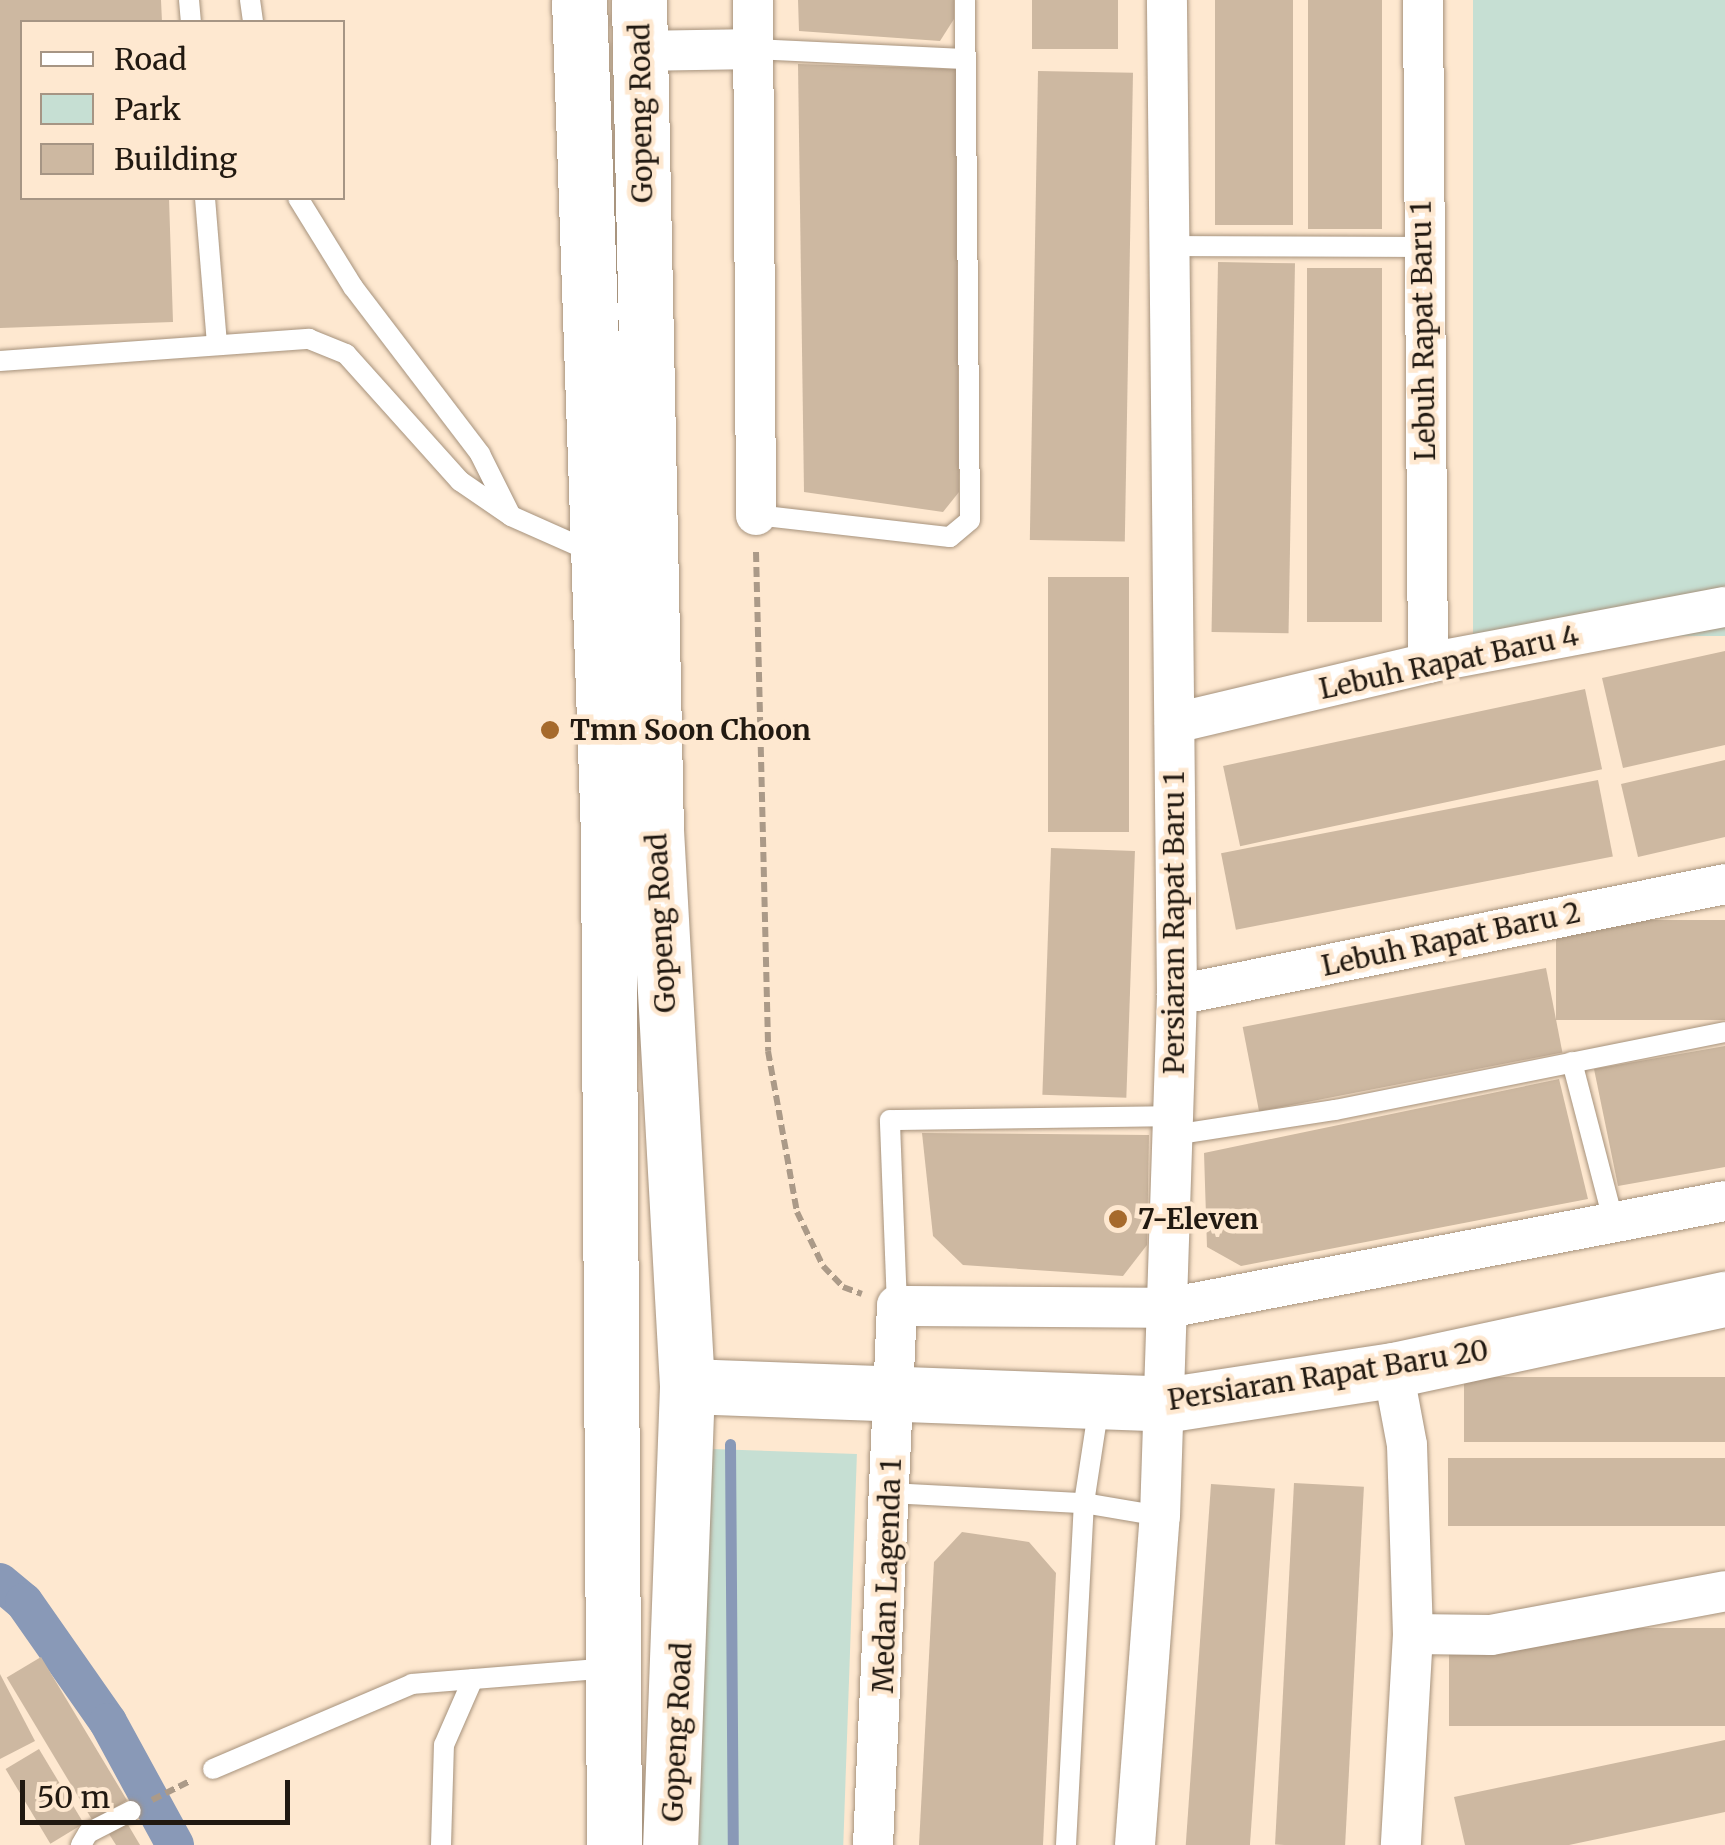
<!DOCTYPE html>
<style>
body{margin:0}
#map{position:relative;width:1725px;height:1845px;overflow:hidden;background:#fee8d0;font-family:Merriweather,serif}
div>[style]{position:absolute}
.green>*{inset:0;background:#c6dfd3;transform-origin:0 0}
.stream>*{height:11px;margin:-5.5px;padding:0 5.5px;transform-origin:5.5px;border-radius:5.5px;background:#8999b7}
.canal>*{height:38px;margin:-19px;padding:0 19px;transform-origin:19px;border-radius:19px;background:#8999b7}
.building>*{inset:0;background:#cdb8a1;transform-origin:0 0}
.path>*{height:6px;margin-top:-3px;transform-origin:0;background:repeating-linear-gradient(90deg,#ab9a88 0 10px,transparent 0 15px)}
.roads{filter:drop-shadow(0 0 2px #a6927c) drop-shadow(0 0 2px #a6927c)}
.lane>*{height:20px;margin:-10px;padding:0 10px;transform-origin:10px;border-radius:10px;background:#fff}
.street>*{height:40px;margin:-20px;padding:0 20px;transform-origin:20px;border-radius:20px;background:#fff}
.secondary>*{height:55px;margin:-27.5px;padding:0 27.5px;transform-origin:27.5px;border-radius:27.5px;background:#fff}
.highway>*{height:55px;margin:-27.5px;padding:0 27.5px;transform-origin:27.5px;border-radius:27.5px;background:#fff}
.dots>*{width:28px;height:28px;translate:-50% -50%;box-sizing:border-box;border:5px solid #fee8d0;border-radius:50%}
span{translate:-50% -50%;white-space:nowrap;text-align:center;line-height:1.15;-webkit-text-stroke:9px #fee8d0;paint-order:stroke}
.street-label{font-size:28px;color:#211911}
.poi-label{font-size:28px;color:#211911;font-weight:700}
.left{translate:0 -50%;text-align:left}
.legend{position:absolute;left:20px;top:20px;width:325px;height:180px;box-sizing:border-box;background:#fee8d0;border:2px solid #a69584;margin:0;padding:12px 18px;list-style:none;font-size:30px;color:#211911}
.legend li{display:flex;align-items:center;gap:20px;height:50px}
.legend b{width:50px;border:2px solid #a69584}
.scale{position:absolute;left:20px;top:1780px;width:270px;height:45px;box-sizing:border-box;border:5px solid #211911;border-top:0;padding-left:12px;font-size:30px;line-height:35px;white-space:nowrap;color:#211911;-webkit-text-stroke:8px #fee8d0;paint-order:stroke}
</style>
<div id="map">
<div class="green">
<i style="left:1473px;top:0;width:252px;height:636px"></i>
<i style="left:712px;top:1449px;width:145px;height:397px;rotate:2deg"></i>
</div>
<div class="stream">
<i style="left:730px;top:1444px;width:401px;rotate:89.6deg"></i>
</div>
<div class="canal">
<i style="left:0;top:1582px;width:31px;rotate:40deg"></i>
<i style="left:24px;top:1602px;width:146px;rotate:55deg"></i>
<i style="left:108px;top:1722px;width:140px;rotate:61.4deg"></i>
</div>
<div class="building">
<i style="clip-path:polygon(0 0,161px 0,162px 22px,22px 22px,22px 198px,169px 198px,173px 322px,0 328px)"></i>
<i style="clip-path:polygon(798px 0,954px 0,954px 19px,940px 41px,799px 31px)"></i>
<i style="left:1032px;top:0;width:86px;height:49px"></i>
<i style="left:1215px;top:0;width:78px;height:225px"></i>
<i style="left:1308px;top:0;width:74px;height:229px"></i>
<i style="clip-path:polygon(798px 64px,956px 69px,959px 492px,943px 512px,804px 492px)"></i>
<i style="left:1038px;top:71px;width:95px;height:469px;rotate:1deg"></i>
<i style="left:1218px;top:262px;width:77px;height:370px;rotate:1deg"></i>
<i style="left:1307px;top:268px;width:75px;height:354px"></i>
<i style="left:1048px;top:577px;width:81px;height:255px"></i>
<i style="clip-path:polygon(1725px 651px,1725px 745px,1623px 768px,1602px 678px)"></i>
<i style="left:1585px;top:689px;width:82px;height:370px;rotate:78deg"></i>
<i style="clip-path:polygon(1725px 760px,1725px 837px,1638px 857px,1621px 784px)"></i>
<i style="left:1598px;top:780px;width:78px;height:384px;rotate:79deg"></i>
<i style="left:1051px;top:848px;width:84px;height:247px;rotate:2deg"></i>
<i style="left:1725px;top:920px;width:100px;height:169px;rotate:90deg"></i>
<i style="left:1546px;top:968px;width:86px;height:309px;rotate:79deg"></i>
<i style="clip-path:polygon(1725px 1046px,1725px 1167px,1618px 1186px,1594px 1069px)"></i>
<i style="clip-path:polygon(1559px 1079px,1588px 1199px,1241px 1266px,1207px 1247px,1204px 1153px)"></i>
<i style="clip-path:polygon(922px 1133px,1149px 1135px,1147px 1245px,1123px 1276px,963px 1265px,933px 1236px)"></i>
<i style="left:1725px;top:1377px;width:65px;height:261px;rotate:90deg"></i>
<i style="left:1725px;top:1458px;width:68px;height:277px;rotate:90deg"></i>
<i style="left:1294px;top:1483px;width:70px;height:362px;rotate:3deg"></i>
<i style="left:1211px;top:1484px;width:64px;height:362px;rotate:4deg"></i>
<i style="clip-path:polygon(962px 1532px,1029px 1542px,1056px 1573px,1043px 1845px,919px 1845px,934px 1562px)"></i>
<i style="left:1725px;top:1628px;width:98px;height:276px;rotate:90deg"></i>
<i style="left:41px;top:1657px;width:167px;height:40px;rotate:59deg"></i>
<i style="clip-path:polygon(0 1674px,35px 1741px,0 1759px)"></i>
<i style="clip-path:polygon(1725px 1740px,1725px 1812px,1569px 1845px,1465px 1845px,1454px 1797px)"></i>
<i style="left:39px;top:1749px;width:87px;height:39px;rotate:59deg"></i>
<i style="clip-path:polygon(127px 1823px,140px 1845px,116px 1845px,109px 1834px)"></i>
</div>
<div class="path">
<i style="left:756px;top:552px;width:499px;rotate:88.6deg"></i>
<i style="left:768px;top:1051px;width:164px;rotate:79.8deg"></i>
<i style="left:797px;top:1212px;width:60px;rotate:64.3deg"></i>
<i style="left:823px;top:1266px;width:29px;rotate:46deg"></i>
<i style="left:843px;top:1287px;width:20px;rotate:20deg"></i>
<i style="left:152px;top:1800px;width:42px;rotate:-26.6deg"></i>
</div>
<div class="roads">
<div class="lane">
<i style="left:189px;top:0;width:22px;rotate:85deg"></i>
<i style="left:250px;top:0;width:22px;rotate:82deg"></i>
<i style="left:753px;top:49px;width:212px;rotate:2.7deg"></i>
<i style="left:205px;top:198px;width:147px;rotate:85.3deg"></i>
<i style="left:298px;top:198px;width:105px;rotate:58.3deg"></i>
<i style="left:353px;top:287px;width:210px;rotate:52.7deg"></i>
<i style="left:480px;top:454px;width:69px;rotate:63.4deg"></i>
<i style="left:511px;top:516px;width:89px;rotate:24deg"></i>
<i style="left:1169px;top:246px;width:251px;rotate:0.2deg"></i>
<i style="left:0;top:361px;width:310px;rotate:-4.1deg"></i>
<i style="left:309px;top:339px;width:40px;rotate:22deg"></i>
<i style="left:346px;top:354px;width:171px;rotate:48.1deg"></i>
<i style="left:460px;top:481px;width:62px;rotate:34.5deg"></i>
<i style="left:756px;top:515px;width:195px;rotate:6.5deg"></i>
<i style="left:950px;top:537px;width:26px;rotate:-40deg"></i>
<i style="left:970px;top:520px;width:520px;rotate:-90.55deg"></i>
<i style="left:1572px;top:1062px;width:171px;rotate:75.4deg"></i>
<i style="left:1173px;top:1135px;width:164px;rotate:-8.8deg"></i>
<i style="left:1335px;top:1110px;width:398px;rotate:-11.3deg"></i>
<i style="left:897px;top:1306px;width:186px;rotate:-92.2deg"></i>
<i style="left:890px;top:1120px;width:282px;rotate:-0.8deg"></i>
<i style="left:890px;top:1493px;width:194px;rotate:3deg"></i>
<i style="left:1084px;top:1503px;width:99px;rotate:-81.3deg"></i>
<i style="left:213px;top:1769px;width:216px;rotate:-23.1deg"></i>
<i style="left:412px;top:1684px;width:202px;rotate:-4.6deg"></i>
<i style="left:81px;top:1845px;width:14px;rotate:-60deg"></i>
<i style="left:88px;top:1833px;width:48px;rotate:-27.1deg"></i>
<i style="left:441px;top:1845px;width:100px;rotate:-88.3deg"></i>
<i style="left:444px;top:1745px;width:72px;rotate:-66.3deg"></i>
<i style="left:1066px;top:1845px;width:342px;rotate:-87deg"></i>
<i style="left:1084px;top:1503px;width:77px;rotate:9.7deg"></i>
</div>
<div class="street">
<i style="left:753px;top:0;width:515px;rotate:89.67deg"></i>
<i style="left:1423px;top:0;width:663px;rotate:89.57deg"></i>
<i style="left:640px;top:51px;width:113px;rotate:-1deg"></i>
<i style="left:1175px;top:723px;width:260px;rotate:-13.3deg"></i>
<i style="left:1428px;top:663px;width:302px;rotate:-10.7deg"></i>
<i style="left:1177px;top:995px;width:559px;rotate:-11.45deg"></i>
<i style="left:1393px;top:1370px;width:76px;rotate:79.4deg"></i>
<i style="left:1407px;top:1445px;width:189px;rotate:88.2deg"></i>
<i style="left:1413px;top:1634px;width:211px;rotate:93.3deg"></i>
<i style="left:1413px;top:1634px;width:78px;rotate:0.7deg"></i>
<i style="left:1491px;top:1635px;width:238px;rotate:-10.6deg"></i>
<i style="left:873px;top:1845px;width:540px;rotate:-87.45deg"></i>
<i style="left:897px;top:1306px;width:271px;rotate:0.4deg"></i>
<i style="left:1168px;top:1308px;width:567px;rotate:-10.87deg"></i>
<i style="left:1135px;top:1845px;width:330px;rotate:-85.7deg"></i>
<i style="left:1160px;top:1516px;width:521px;rotate:-88.13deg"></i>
<i style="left:1177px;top:995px;width:995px;rotate:-90.58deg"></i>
</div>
<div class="secondary">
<i style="left:687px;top:1386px;width:483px;rotate:2.1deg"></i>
<i style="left:1170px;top:1404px;width:226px;rotate:-8.7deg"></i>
<i style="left:1393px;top:1370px;width:340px;rotate:-12.1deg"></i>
</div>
<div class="highway">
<i style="left:579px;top:0;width:837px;rotate:88.01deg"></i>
<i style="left:608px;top:836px;width:1009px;rotate:89.66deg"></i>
<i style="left:639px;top:0;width:830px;rotate:88.83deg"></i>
<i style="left:656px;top:830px;width:557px;rotate:86.81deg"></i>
<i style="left:687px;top:1386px;width:459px;rotate:92.1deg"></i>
</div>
</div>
<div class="dots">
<i style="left:550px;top:730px;background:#a66a2c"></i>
<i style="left:1118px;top:1219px;background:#a66a2c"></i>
</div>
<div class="street-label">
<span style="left:641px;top:113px;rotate:-91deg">Gopeng Road</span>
<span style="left:1423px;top:331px;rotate:-91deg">Lebuh Rapat Baru 1</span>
<span style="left:1449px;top:662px;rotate:-12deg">Lebuh Rapat Baru 4</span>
<span style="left:661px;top:923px;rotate:-93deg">Gopeng Road</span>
<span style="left:1174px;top:923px;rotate:-90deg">Persiaran Rapat Baru 1</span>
<span style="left:1451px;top:939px;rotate:-12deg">Lebuh Rapat Baru 2</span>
<span style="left:1328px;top:1375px;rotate:-9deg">Persiaran Rapat Baru 20</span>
<span style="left:887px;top:1576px;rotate:-88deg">Medan Lagenda 1</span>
<span style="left:677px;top:1732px;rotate:-87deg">Gopeng Road</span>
</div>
<div class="poi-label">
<span class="left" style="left:570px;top:730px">Tmn Soon Choon</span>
<span class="left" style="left:1138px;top:1219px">7-Eleven</span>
</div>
<ul class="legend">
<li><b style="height:12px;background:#fff"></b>Road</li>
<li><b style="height:28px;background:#c6dfd3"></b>Park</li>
<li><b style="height:28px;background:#cdb8a1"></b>Building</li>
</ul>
<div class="scale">50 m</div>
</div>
